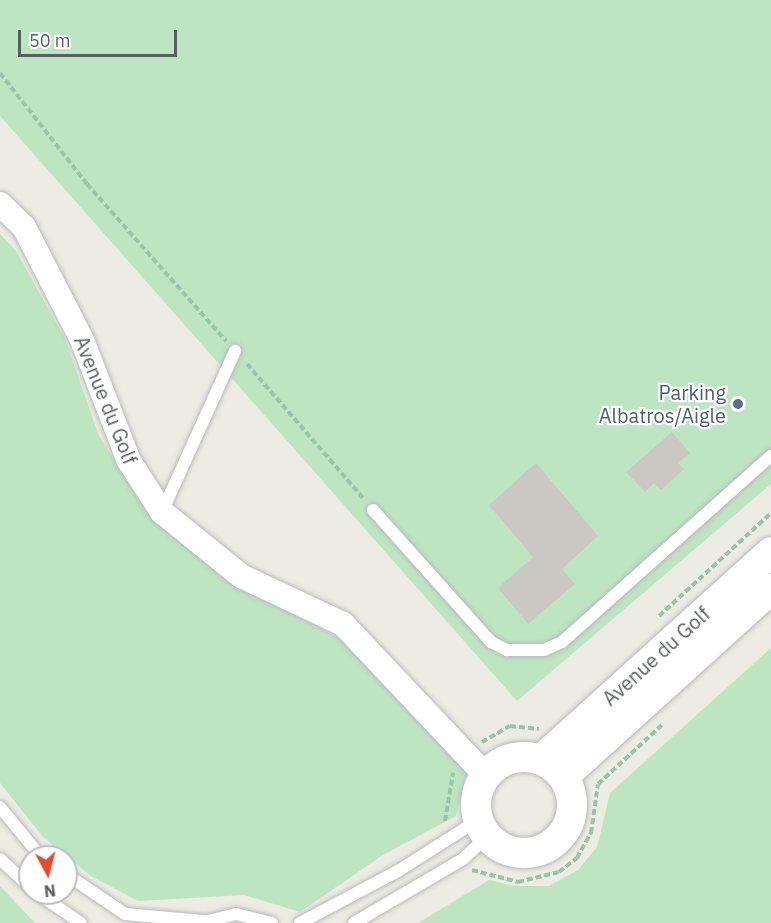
<!DOCTYPE html>
<style>
body{margin:0}
#map{position:relative;width:771px;height:923px;overflow:hidden;background:#edece2;font-family:"IBM Plex Sans",sans-serif}
div>[style]{position:absolute}
.green>*{inset:0;background:#bee5c2}
.building>*{inset:0;background:#cac8c1}
.path>*{height:4px;margin-top:-2px;transform-origin:0;background:repeating-linear-gradient(90deg,#98c5a9 0 6px,transparent 0 9px)}
.roads{filter:drop-shadow(0 0 2px #b7b9be) drop-shadow(0 0 2px #b7b9be)}
.service>*{height:12px;margin:-6px;padding:0 6px;transform-origin:6px;border-radius:6px;background:#fff}
.minor>*{height:24px;margin:-12px;padding:0 12px;transform-origin:12px;border-radius:12px;background:#fff}
.tertiary>*{height:30px;margin:-15px;padding:0 15px;transform-origin:15px;border-radius:15px;background:#fff}
.tertiary>.ring{margin:-15px;padding:0;box-sizing:content-box;background:none;border:30px solid #fff;border-radius:50%}
.dots>*{width:16px;height:16px;translate:-50% -50%;box-sizing:border-box;border:3px solid #fff;border-radius:50%}
span{translate:-50% -50%;white-space:nowrap;text-align:center;line-height:1.15;-webkit-text-stroke:4.5px #fff;paint-order:stroke}
.service-label{font-size:20px;color:#4e5e75}
.right{translate:-100% -50%;text-align:right}
.street-label{font-size:20px;color:#5a5d63}
.north{position:absolute;left:18px;top:845px;width:60px;height:60px;box-sizing:border-box;background:#fff;border:2px solid #bdbec1;border-radius:50%;rotate:173deg;font-size:16px;font-weight:700;line-height:24px;text-align:center;color:#5a5d63}
.north::after{content:'';display:block;margin:auto;width:21px;height:27px;background:#e64d2f;clip-path:polygon(50% 0,100% 100%,50% 72%,0 100%)}
.scale{position:absolute;left:18px;top:30px;width:159px;height:27px;box-sizing:border-box;border:3px solid #5a5d63;border-top:0;padding-left:8px;font-size:18px;line-height:21px;white-space:nowrap;color:#5a5d63;-webkit-text-stroke:4px #fff;paint-order:stroke}
</style>
<div id="map">
<div class="green">
<i style="clip-path:polygon(0 0,771px 0,771px 484px,517px 701px,0 116px)"></i>
<i style="clip-path:polygon(0 234px,16px 251px,65px 339px,99px 436px,147px 511px,216px 569px,358px 649px,468px 769px,456px 816px,383px 855px,300px 912px,244px 895px,138px 901px,91px 876px,43px 837px,0 783px)"></i>
<i style="clip-path:polygon(771px 648px,771px 923px,418px 923px,489px 880px,514px 886px,549px 886px,578px 870px,597px 847px,610px 793px)"></i>
<i style="clip-path:polygon(0 886px,35px 923px,0 923px)"></i>
</div>
<div class="building">
<i style="clip-path:polygon(672px 432px,690px 453px,678px 463px,684px 469px,661px 490px,654px 483px,645px 492px,626px 472px)"></i>
<i style="clip-path:polygon(536px 463px,598px 536px,562px 569px,575px 584px,528px 624px,498px 588px,533px 557px,489px 505px)"></i>
</div>
<div class="path">
<i style="left:0;top:73px;width:141px;rotate:51.9deg"></i>
<i style="left:87px;top:184px;width:210px;rotate:48.5deg"></i>
<i style="left:247px;top:364px;width:179px;rotate:49.1deg"></i>
<i style="left:659px;top:616px;width:152px;rotate:-42.6deg"></i>
<i style="left:482px;top:742px;width:32px;rotate:-30deg"></i>
<i style="left:510px;top:726px;width:29px;rotate:6deg"></i>
<i style="left:445px;top:821px;width:49px;rotate:-80.5deg"></i>
<i style="left:472px;top:870px;width:48px;rotate:14.6deg"></i>
<i style="left:518px;top:882px;width:42px;rotate:-13.7deg"></i>
<i style="left:559px;top:872px;width:23px;rotate:-38deg"></i>
<i style="left:577px;top:858px;width:29px;rotate:-61deg"></i>
<i style="left:591px;top:833px;width:49px;rotate:-81.9deg"></i>
<i style="left:598px;top:784px;width:90px;rotate:-42.7deg"></i>
</div>
<div class="roads">
<div class="service">
<i style="left:373px;top:510px;width:177px;rotate:48.2deg"></i>
<i style="left:491px;top:642px;width:18px;rotate:27deg"></i>
<i style="left:507px;top:650px;width:37px"></i>
<i style="left:544px;top:650px;width:20px;rotate:-24deg"></i>
<i style="left:562px;top:642px;width:280px;rotate:-41.7deg"></i>
<i style="left:162px;top:512px;width:177px;rotate:-65.6deg"></i>
<i style="left:0;top:807px;width:65px;rotate:50.6deg"></i>
<i style="left:0;top:859px;width:41px;rotate:43deg"></i>
<i style="left:66px;top:874px;width:71px;rotate:34.1deg"></i>
<i style="left:125px;top:914px;width:78px;rotate:5.1deg"></i>
<i style="left:37px;top:893px;width:53px;rotate:34.3deg"></i>
<i style="left:200px;top:923px;width:37px;rotate:-14deg"></i>
<i style="left:236px;top:914px;width:37px;rotate:14deg"></i>
<i style="left:300px;top:923px;width:111px;rotate:-28deg"></i>
<i style="left:398px;top:871px;width:95px;rotate:-32.5deg"></i>
<i style="left:354px;top:923px;width:126px;rotate:-30.4deg"></i>
<i style="left:463px;top:859px;width:33px;rotate:-43deg"></i>
</div>
<div class="minor">
<i style="left:0;top:204px;width:33px;rotate:44deg"></i>
<i style="left:24px;top:227px;width:127px;rotate:62.8deg"></i>
<i style="left:82px;top:340px;width:130px;rotate:68.8deg"></i>
<i style="left:129px;top:461px;width:61px;rotate:57.1deg"></i>
<i style="left:162px;top:512px;width:102px;rotate:39deg"></i>
<i style="left:241px;top:576px;width:113px;rotate:25.2deg"></i>
<i style="left:343px;top:624px;width:209px;rotate:46.7deg"></i>
</div>
<div class="tertiary">
<i class="ring" style="left:476px;top:757px;width:66px;height:66px"></i>
<i style="left:541px;top:760px;width:310px;rotate:-42.1deg"></i>
<i style="left:564px;top:776px;width:279px;rotate:-42.1deg"></i>
</div>
</div>
<div class="dots">
<i style="left:738px;top:404px;background:#5c6f8a"></i>
</div>
<div class="service-label">
<span class="right" style="left:726px;top:404px">Parking<br>Albatros/Aigle</span>
</div>
<div class="street-label">
<span style="left:106px;top:400px;rotate:68deg">Avenue du Golf</span>
<span style="left:656px;top:656px;rotate:-42deg">Avenue du Golf</span>
</div>
<div class="north">N</div>
<div class="scale">50 m</div>
</div>
